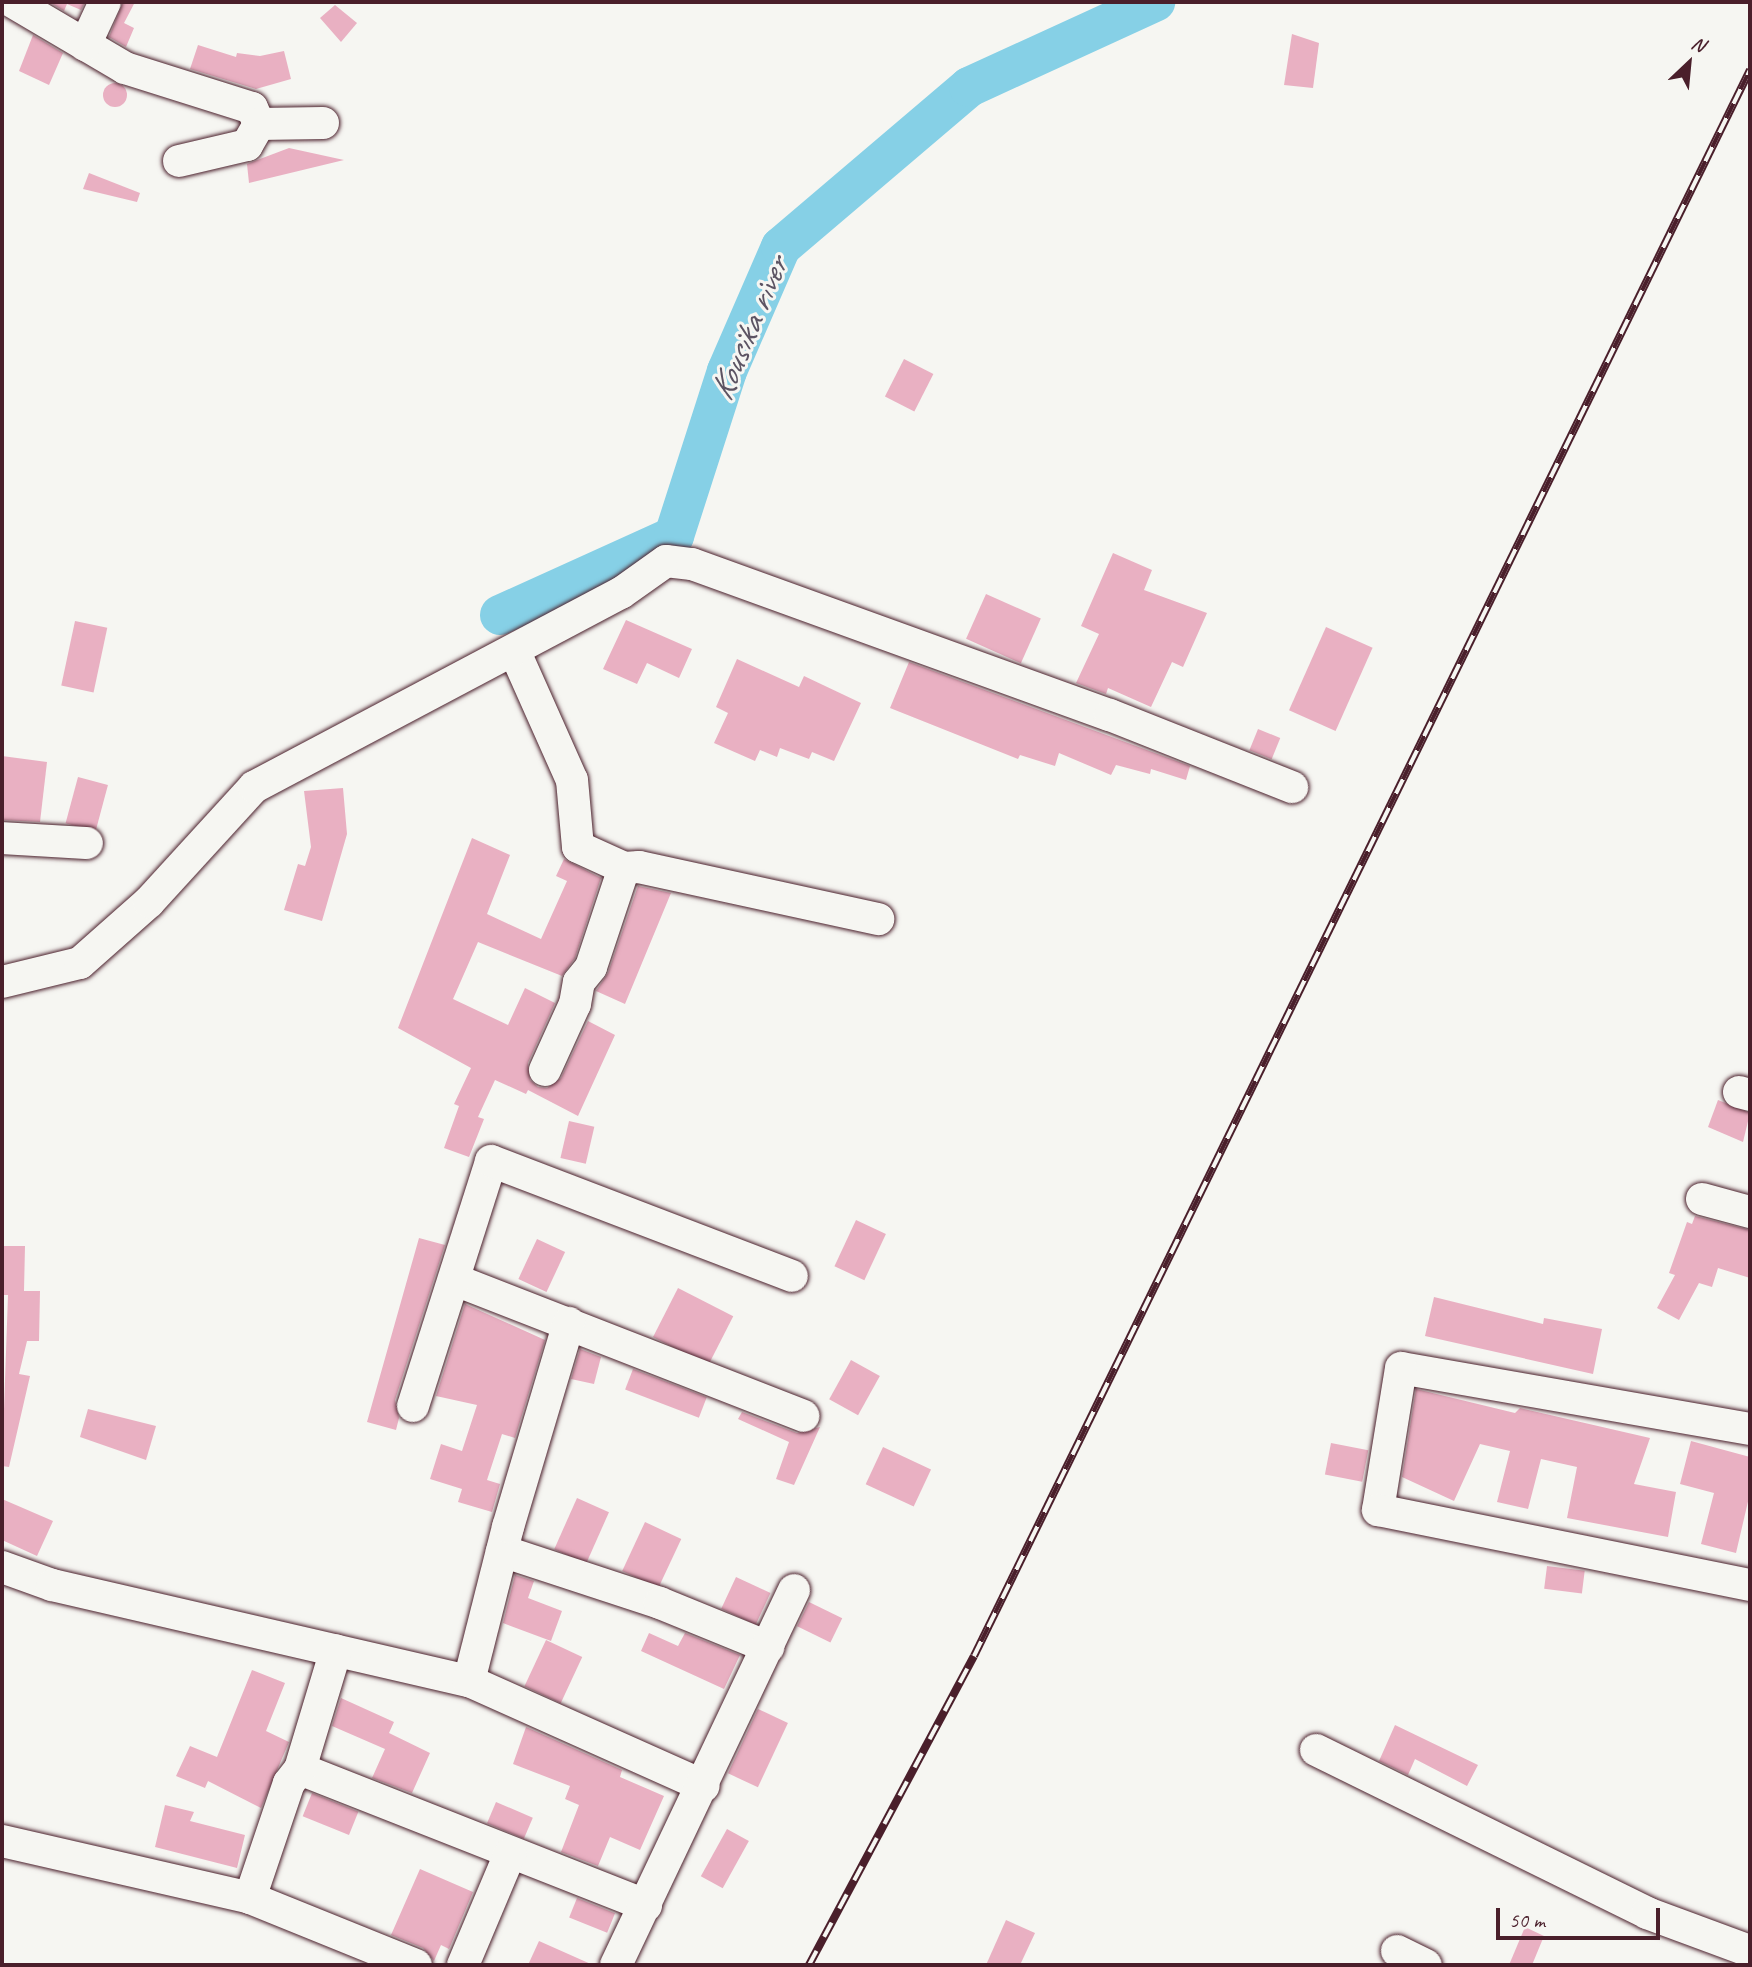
<!DOCTYPE html>
<style>
body{margin:0}
#map{position:relative;width:1752px;height:1967px;overflow:hidden;background:#f6f6f2;font-family:Caveat,sans-serif}
div>[style]{position:absolute}
.river>*{height:40px;margin:-20px;padding:0 20px;transform-origin:20px;border-radius:20px;background:#86d0e6}
.building>*{inset:0;background:#e9b0c2;transform-origin:0 0}
.round{border-radius:50%}
.roads{filter:drop-shadow(0 0 2px #4a1f2b) drop-shadow(0 0 2px #4a1f2b)}
.minor>*{height:32px;margin:-16px;padding:0 16px;transform-origin:16px;border-radius:16px;background:#f6f6f2}
.rail>*{height:8px;margin-top:-4px;transform-origin:0;background:repeating-linear-gradient(90deg,#f6f6f2 0 16px,#4a1f2b 0 32px);box-sizing:border-box;border-block:2px solid #4a1f2b}
span{translate:-50% -50%;white-space:nowrap;text-align:center;line-height:1.15;-webkit-text-stroke:6px #f6f6f2;paint-order:stroke}
.water-label{font-size:35px;color:#5c5463;font-style:italic}
.frame{position:absolute;inset:0;border:4px solid #4a1f2b;pointer-events:none}
.north{position:absolute;left:1654px;top:28px;width:70px;height:70px;-webkit-text-stroke:5px #f6f6f2;paint-order:stroke;rotate:26deg;font-size:19px;font-weight:700;line-height:28px;text-align:center;color:#4a1f2b}
.north::after{content:'';display:block;margin:auto;width:24px;height:32px;background:#4a1f2b;clip-path:polygon(50% 0,100% 100%,50% 72%,0 100%)}
.scale{position:absolute;left:1496px;top:1908px;width:164px;height:32px;box-sizing:border-box;border:4px solid #4a1f2b;border-top:0;padding-left:9px;font-size:21px;line-height:24px;white-space:nowrap;color:#4a1f2b;-webkit-text-stroke:5px #f6f6f2;paint-order:stroke}
</style>
<div id="map">
<div class="river">
<i style="left:500px;top:615px;width:191px;rotate:-24.4deg"></i>
<i style="left:674px;top:536px;width:173px;rotate:-72.2deg"></i>
<i style="left:727px;top:371px;width:135px;rotate:-66.5deg"></i>
<i style="left:781px;top:247px;width:247px;rotate:-40.4deg"></i>
<i style="left:969px;top:87px;width:205px;rotate:-24.6deg"></i>
</div>
<div class="building">
<i style="clip-path:polygon(49px 2px,85px 2px,81px 10px,67px 4px,64px 11px)"></i>
<i style="clip-path:polygon(123px 2px,135px 2px,124px 23px,134px 28px,126px 47px,109px 37px)"></i>
<i style="clip-path:polygon(335px 5px,357px 23px,341px 42px,320px 18px)"></i>
<i style="clip-path:polygon(1292px 34px,1319px 43px,1313px 88px,1284px 85px)"></i>
<i style="clip-path:polygon(33px 35px,63px 53px,49px 85px,19px 71px)"></i>
<i style="clip-path:polygon(198px 45px,236px 57px,237px 53px,260px 56px,284px 51px,291px 79px,256px 89px,190px 69px)"></i>
<i class="round" style="left:103px;top:83px;width:24px;height:24px"></i>
<i style="clip-path:polygon(289px 148px,344px 160px,249px 183px,247px 164px)"></i>
<i style="clip-path:polygon(89px 173px,140px 193px,137px 202px,83px 189px)"></i>
<i style="left:904px;top:359px;width:33px;height:42px;rotate:27deg"></i>
<i style="clip-path:polygon(1113px 553px,1152px 570px,1144px 590px,1207px 613px,1183px 667px,1172px 662px,1151px 707px,1108px 688px,1106px 694px,1076px 683px,1099px 634px,1081px 626px)"></i>
<i style="left:986px;top:594px;width:60px;height:49px;rotate:24deg"></i>
<i style="clip-path:polygon(626px 620px,692px 649px,679px 678px,647px 663px,637px 684px,603px 669px)"></i>
<i style="left:75px;top:621px;width:33px;height:66px;rotate:12deg"></i>
<i style="left:1326px;top:627px;width:51px;height:91px;rotate:24deg"></i>
<i style="clip-path:polygon(737px 659px,799px 687px,804px 676px,861px 703px,834px 761px,812px 752px,809px 759px,780px 748px,777px 757px,760px 750px,755px 761px,714px 743px,728px 713px,716px 707px)"></i>
<i style="clip-path:polygon(909px 662px,1190px 766px,1186px 780px,1151px 769px,1150px 774px,1116px 765px,1111px 775px,1059px 753px,1055px 766px,1020px 755px,1018px 759px,890px 708px)"></i>
<i style="left:1258px;top:729px;width:24px;height:23px;rotate:22deg"></i>
<i style="clip-path:polygon(2px 756px,47px 762px,40px 822px,2px 820px)"></i>
<i style="left:78px;top:777px;width:31px;height:48px;rotate:15deg"></i>
<i style="clip-path:polygon(343px 788px,347px 834px,322px 921px,284px 910px,298px 864px,305px 866px,311px 847px,304px 791px)"></i>
<i style="clip-path:polygon(472px 838px,510px 855px,487px 914px,541px 939px,567px 881px,556px 876px,564px 859px,601px 878px,575px 958px,562px 976px,478px 942px,453px 999px,508px 1025px,525px 988px,555px 1003px,528px 1063px,530px 1080px,538px 1087px,547px 1088px,561px 1078px,588px 1021px,615px 1035px,578px 1116px,528px 1090px,526px 1094px,495px 1080px,478px 1117px,484px 1119px,469px 1157px,444px 1148px,459px 1106px,454px 1104px,471px 1068px,398px 1028px)"></i>
<i style="clip-path:polygon(638px 886px,671px 893px,625px 1004px,596px 991px,608px 973px)"></i>
<i style="clip-path:polygon(1718px 1100px,1750px 1113px,1743px 1142px,1708px 1127px)"></i>
<i style="left:569px;top:1121px;width:26px;height:38px;rotate:13deg"></i>
<i style="clip-path:polygon(1695px 1216px,1750px 1230px,1750px 1278px,1718px 1268px,1712px 1287px,1699px 1283px,1679px 1320px,1657px 1308px,1675px 1275px,1669px 1273px,1687px 1222px,1692px 1224px)"></i>
<i style="left:856px;top:1220px;width:33px;height:51px;rotate:25deg"></i>
<i style="clip-path:polygon(419px 1238px,445px 1245px,395px 1400px,399px 1418px,396px 1430px,367px 1422px)"></i>
<i style="left:537px;top:1239px;width:31px;height:44px;rotate:25deg"></i>
<i style="clip-path:polygon(2px 1246px,25px 1246px,24px 1291px,40px 1291px,39px 1341px,27px 1341px,19px 1374px,30px 1376px,9px 1467px,2px 1466px,8px 1295px,2px 1295px)"></i>
<i style="left:678px;top:1288px;width:62px;height:55px;rotate:27deg"></i>
<i style="clip-path:polygon(1434px 1297px,1543px 1324px,1544px 1318px,1602px 1329px,1593px 1374px,1425px 1336px)"></i>
<i style="clip-path:polygon(465px 1304px,545px 1340px,515px 1438px,502px 1434px,487px 1480px,500px 1484px,492px 1512px,458px 1502px,462px 1489px,430px 1479px,441px 1444px,462px 1451px,477px 1405px,436px 1396px)"></i>
<i style="clip-path:polygon(580px 1349px,601px 1357px,594px 1384px,571px 1379px)"></i>
<i style="left:851px;top:1360px;width:33px;height:45px;rotate:29deg"></i>
<i style="left:633px;top:1369px;width:79px;height:22px;rotate:21deg"></i>
<i style="clip-path:polygon(1416px 1389px,1515px 1413px,1520px 1408px,1650px 1438px,1634px 1484px,1676px 1492px,1668px 1537px,1567px 1518px,1577px 1467px,1541px 1459px,1528px 1509px,1497px 1502px,1510px 1451px,1480px 1444px,1454px 1501px,1402px 1477px)"></i>
<i style="clip-path:polygon(88px 1409px,156px 1426px,146px 1460px,80px 1437px)"></i>
<i style="clip-path:polygon(742px 1412px,797px 1433px,820px 1427px,794px 1485px,776px 1479px,789px 1442px,738px 1419px)"></i>
<i style="clip-path:polygon(1691px 1441px,1750px 1457px,1750px 1493px,1736px 1553px,1701px 1544px,1714px 1493px,1680px 1484px)"></i>
<i style="left:1331px;top:1443px;width:38px;height:32px;rotate:11deg"></i>
<i style="left:883px;top:1447px;width:53px;height:41px;rotate:25deg"></i>
<i style="left:577px;top:1498px;width:35px;height:56px;rotate:24deg"></i>
<i style="clip-path:polygon(2px 1499px,53px 1521px,37px 1556px,2px 1540px)"></i>
<i style="left:645px;top:1522px;width:40px;height:54px;rotate:25deg"></i>
<i style="left:1547px;top:1566px;width:38px;height:23px;rotate:7deg"></i>
<i style="clip-path:polygon(515px 1575px,534px 1581px,528px 1598px,562px 1611px,551px 1641px,503px 1623px)"></i>
<i style="left:736px;top:1577px;width:38px;height:35px;rotate:25deg"></i>
<i style="left:809px;top:1602px;width:37px;height:27px;rotate:26deg"></i>
<i style="clip-path:polygon(649px 1633px,678px 1646px,685px 1633px,740px 1655px,724px 1689px,641px 1651px)"></i>
<i style="left:546px;top:1640px;width:40px;height:51px;rotate:25deg"></i>
<i style="clip-path:polygon(252px 1670px,285px 1683px,266px 1731px,289px 1742px,261px 1808px,208px 1781px,205px 1788px,176px 1776px,190px 1746px,217px 1757px)"></i>
<i style="clip-path:polygon(341px 1698px,394px 1722px,389px 1733px,430px 1753px,412px 1793px,372px 1778px,385px 1749px,332px 1726px)"></i>
<i style="left:758px;top:1709px;width:33px;height:71px;rotate:25deg"></i>
<i style="clip-path:polygon(1395px 1725px,1478px 1765px,1467px 1786px,1415px 1759px,1408px 1775px,1379px 1761px)"></i>
<i style="clip-path:polygon(526px 1727px,622px 1770px,620px 1777px,664px 1796px,640px 1850px,610px 1837px,598px 1866px,561px 1852px,579px 1805px,565px 1799px,570px 1786px,513px 1764px)"></i>
<i style="left:312px;top:1793px;width:50px;height:25px;rotate:22deg"></i>
<i style="left:496px;top:1802px;width:40px;height:23px;rotate:23deg"></i>
<i style="clip-path:polygon(165px 1805px,194px 1812px,190px 1821px,245px 1835px,237px 1868px,155px 1847px)"></i>
<i style="left:727px;top:1829px;width:25px;height:54px;rotate:29deg"></i>
<i style="clip-path:polygon(420px 1869px,473px 1892px,449px 1949px,441px 1945px,434px 1961px,423px 1948px,391px 1935px)"></i>
<i style="left:577px;top:1898px;width:41px;height:21px;rotate:22deg"></i>
<i style="clip-path:polygon(1006px 1920px,1035px 1933px,1020px 1965px,986px 1965px)"></i>
<i style="clip-path:polygon(1525px 1927px,1544px 1936px,1532px 1965px,1509px 1965px)"></i>
<i style="clip-path:polygon(539px 1941px,593px 1965px,528px 1965px)"></i>
</div>
<div class="roads">
<div class="minor">
<i style="left:13px;top:2px;width:130px;rotate:30.5deg"></i>
<i style="left:125px;top:68px;width:133px;rotate:17.5deg"></i>
<i style="left:252px;top:108px;width:17px;rotate:66deg"></i>
<i style="left:85px;top:45px;width:47px;rotate:-65.1deg"></i>
<i style="left:179px;top:161px;width:70px;rotate:-13.2deg"></i>
<i style="left:247px;top:145px;width:24px;rotate:-60deg"></i>
<i style="left:259px;top:124px;width:64px;rotate:-0.9deg"></i>
<i style="left:514px;top:650px;width:142px;rotate:66deg"></i>
<i style="left:572px;top:780px;width:67px;rotate:84.9deg"></i>
<i style="left:578px;top:847px;width:51px;rotate:24.5deg"></i>
<i style="left:624px;top:868px;width:15px;rotate:-4deg"></i>
<i style="left:639px;top:867px;width:245px;rotate:12.3deg"></i>
<i style="left:2px;top:838px;width:85px;rotate:3.4deg"></i>
<i style="left:2px;top:982px;width:80px;rotate:-13.7deg"></i>
<i style="left:80px;top:963px;width:92px;rotate:-41.5deg"></i>
<i style="left:149px;top:902px;width:156px;rotate:-47.6deg"></i>
<i style="left:254px;top:787px;width:415px;rotate:-27.9deg"></i>
<i style="left:621px;top:593px;width:55px;rotate:-35.4deg"></i>
<i style="left:666px;top:561px;width:26px;rotate:7deg"></i>
<i style="left:692px;top:564px;width:444px;rotate:19.9deg"></i>
<i style="left:1110px;top:715px;width:196px;rotate:21.6deg"></i>
<i style="left:545px;top:1070px;width:72px;rotate:-65.6deg"></i>
<i style="left:575px;top:1004px;width:22px;rotate:-80deg"></i>
<i style="left:579px;top:982px;width:19px;rotate:-51deg"></i>
<i style="left:591px;top:967px;width:104px;rotate:-71.6deg"></i>
<i style="left:1739px;top:1092px;width:11px;rotate:15deg"></i>
<i style="left:1702px;top:1199px;width:50px;rotate:15.2deg"></i>
<i style="left:455px;top:1280px;width:374px;rotate:21.3deg"></i>
<i style="left:413px;top:1406px;width:257px;rotate:-72.3deg"></i>
<i style="left:491px;top:1161px;width:322px;rotate:20.9deg"></i>
<i style="left:1750px;top:1429px;width:354px;rotate:-170.1deg"></i>
<i style="left:1401px;top:1368px;width:144px;rotate:99.2deg"></i>
<i style="left:1378px;top:1510px;width:379px;rotate:11.4deg"></i>
<i style="left:502px;top:1551px;width:166px;rotate:18.2deg"></i>
<i style="left:660px;top:1603px;width:117px;rotate:22.2deg"></i>
<i style="left:2px;top:1567px;width:53px;rotate:19.8deg"></i>
<i style="left:52px;top:1585px;width:428px;rotate:13deg"></i>
<i style="left:469px;top:1681px;width:159px;rotate:-75.8deg"></i>
<i style="left:508px;top:1527px;width:213px;rotate:-73.4deg"></i>
<i style="left:469px;top:1681px;width:257px;rotate:24.1deg"></i>
<i style="left:1316px;top:1750px;width:369px;rotate:26.2deg"></i>
<i style="left:1647px;top:1913px;width:110px;rotate:20.3deg"></i>
<i style="left:300px;top:1769px;width:372px;rotate:21.5deg"></i>
<i style="left:2px;top:1841px;width:254px;rotate:12.9deg"></i>
<i style="left:250px;top:1898px;width:179px;rotate:22deg"></i>
<i style="left:250px;top:1898px;width:121px;rotate:-71.3deg"></i>
<i style="left:289px;top:1783px;width:18px;rotate:-52deg"></i>
<i style="left:300px;top:1769px;width:124px;rotate:-73.2deg"></i>
<i style="left:1397px;top:1951px;width:32px;rotate:26deg"></i>
<i style="left:463px;top:1965px;width:121px;rotate:-67.1deg"></i>
<i style="left:616px;top:1965px;width:415px;rotate:-64.6deg"></i>
</div>
</div>
<div class="rail">
<i style="left:809px;top:1965px;width:350px;rotate:-61.9deg"></i>
<i style="left:974px;top:1656px;width:1766px;rotate:-63.93deg"></i>
</div>
<div class="water-label">
<span style="left:749px;top:329px;rotate:-67deg">Kousika river</span>
</div>
<div class="frame"></div>
<div class="north">N</div>
<div class="scale">50 m</div>
</div>
